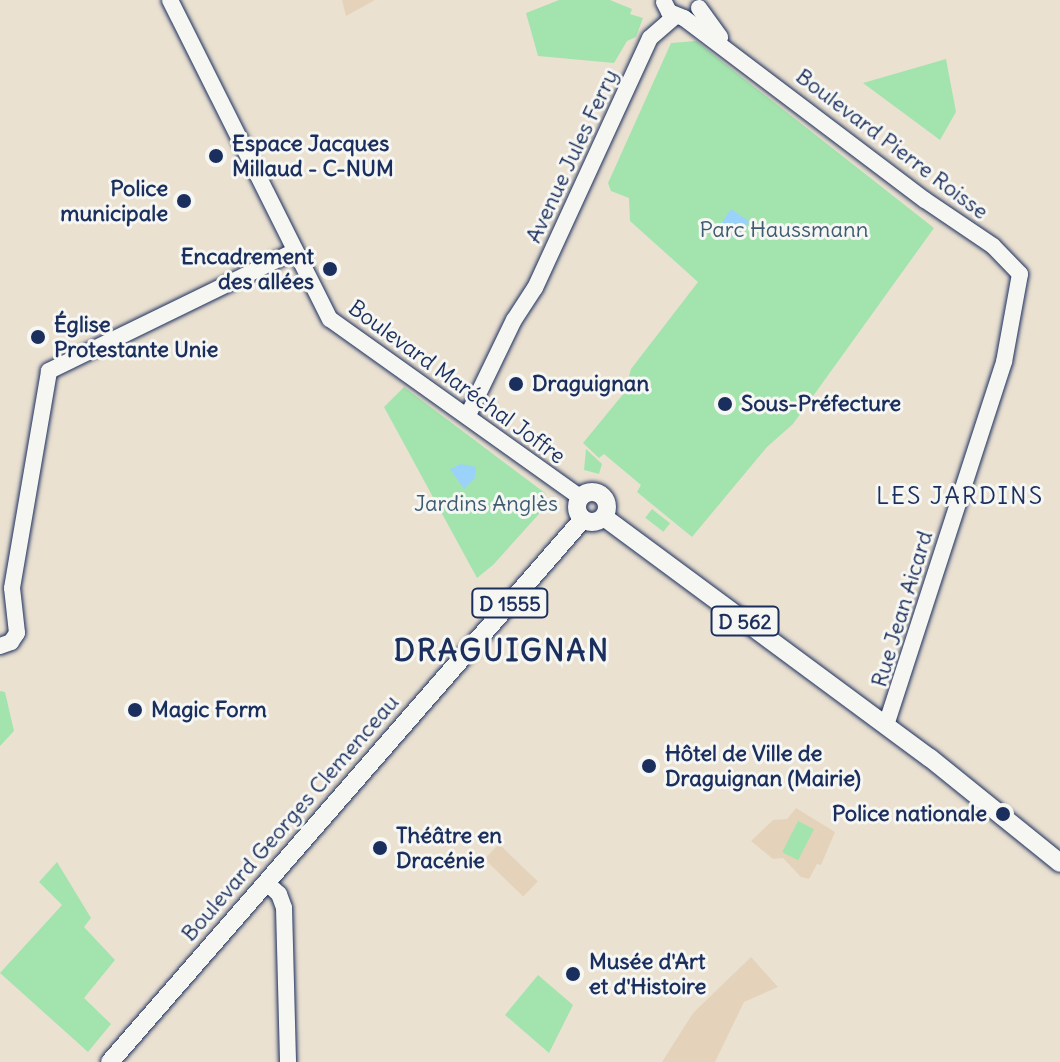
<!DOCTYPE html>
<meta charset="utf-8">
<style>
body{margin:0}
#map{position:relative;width:1060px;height:1062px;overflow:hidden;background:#ebe1d1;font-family:Delius,sans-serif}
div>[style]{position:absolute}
.built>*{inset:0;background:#e4d3ba;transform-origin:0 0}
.green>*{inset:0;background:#a3e4ae;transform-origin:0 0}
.water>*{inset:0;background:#9bd2fa;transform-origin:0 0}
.roads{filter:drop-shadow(0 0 2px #1b2f5e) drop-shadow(0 0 2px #1b2f5e)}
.secondary>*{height:16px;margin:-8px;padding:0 8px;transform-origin:8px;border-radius:8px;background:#f6f6f2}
.primary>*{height:18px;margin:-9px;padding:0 9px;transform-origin:9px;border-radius:9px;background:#f6f6f2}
.primary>.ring{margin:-9px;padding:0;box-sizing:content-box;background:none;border:18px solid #f6f6f2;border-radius:50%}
.dots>*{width:22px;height:22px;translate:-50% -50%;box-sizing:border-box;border:4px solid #f6f6f2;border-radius:50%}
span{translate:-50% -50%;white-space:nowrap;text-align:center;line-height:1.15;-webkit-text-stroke:6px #f6f6f2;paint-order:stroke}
.shield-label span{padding:2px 6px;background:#f6f6f2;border:2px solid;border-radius:6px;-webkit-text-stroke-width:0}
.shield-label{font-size:20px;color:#1b2f5e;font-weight:700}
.poi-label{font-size:22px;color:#1b2f5e;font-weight:700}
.left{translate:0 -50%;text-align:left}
.right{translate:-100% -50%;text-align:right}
.street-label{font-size:22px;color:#1b2f5e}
.park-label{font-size:22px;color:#3d5c72}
.neighbourhood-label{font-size:24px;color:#1b2f5e;letter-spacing:2px}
.district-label{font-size:30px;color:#1b2f5e;font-weight:700;letter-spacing:2px}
</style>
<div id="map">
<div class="built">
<i style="clip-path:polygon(342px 0,375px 0,346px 16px)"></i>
<i style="clip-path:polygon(796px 808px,835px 832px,821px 865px,817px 864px,809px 879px,801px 877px,783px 858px,773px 859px,751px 841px,773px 820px,787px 819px)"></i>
<i style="left:499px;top:844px;width:54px;height:21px;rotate:44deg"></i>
<i style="clip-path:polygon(751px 957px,778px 987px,744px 1002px,715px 1062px,662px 1062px,693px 1013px)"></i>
</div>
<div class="green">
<i style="clip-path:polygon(559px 0,610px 0,632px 9px,630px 14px,643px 18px,636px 37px,627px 41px,614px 63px,538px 56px,526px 13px)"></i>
<i style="clip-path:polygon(696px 41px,934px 228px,793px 424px,767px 447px,692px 537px,637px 492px,641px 485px,604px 454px,599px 458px,583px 443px,624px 393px,631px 369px,698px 282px,630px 221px,629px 198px,611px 191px,608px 183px,671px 43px)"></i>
<i style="clip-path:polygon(946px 59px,956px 112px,940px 140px,863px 83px)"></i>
<i style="clip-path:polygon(404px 387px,545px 493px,548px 504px,493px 565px,477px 578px,384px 407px)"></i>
<i style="clip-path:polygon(586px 449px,602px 464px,599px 474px,584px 470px)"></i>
<i style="left:652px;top:509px;width:23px;height:11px;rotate:38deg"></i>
<i style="clip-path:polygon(0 691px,5px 692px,14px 731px,0 746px)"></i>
<i style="left:798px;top:821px;width:18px;height:35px;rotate:27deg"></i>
<i style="clip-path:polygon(57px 862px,91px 918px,84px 927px,115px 960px,84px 998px,111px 1024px,88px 1052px,0 973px,62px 905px,39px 882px)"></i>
<i style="clip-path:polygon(538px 975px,573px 1005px,549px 1053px,505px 1015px)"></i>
</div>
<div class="water">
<i style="left:731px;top:209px;width:22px;height:22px;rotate:34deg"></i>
<i style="clip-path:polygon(461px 464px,476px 467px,475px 478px,464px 489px,450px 469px)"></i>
</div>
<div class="roads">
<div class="secondary">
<i style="left:170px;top:0;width:357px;rotate:63.4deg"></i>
<i style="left:330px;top:319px;width:308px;rotate:35.5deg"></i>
<i style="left:664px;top:2px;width:11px;rotate:63deg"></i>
<i style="left:669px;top:12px;width:16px;rotate:22deg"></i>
<i style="left:684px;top:18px;width:302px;rotate:37.1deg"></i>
<i style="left:925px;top:200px;width:82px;rotate:34.1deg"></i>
<i style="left:993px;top:246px;width:39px;rotate:46deg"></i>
<i style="left:1020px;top:274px;width:89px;rotate:100.3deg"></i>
<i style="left:1004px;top:362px;width:382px;rotate:108deg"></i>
<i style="left:699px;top:8px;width:36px;rotate:54deg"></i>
<i style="left:468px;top:415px;width:106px;rotate:-64.2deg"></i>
<i style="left:514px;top:320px;width:38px;rotate:-57deg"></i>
<i style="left:535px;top:288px;width:275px;rotate:-65.3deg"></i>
<i style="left:650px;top:38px;width:33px;rotate:-41deg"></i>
<i style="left:0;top:646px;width:12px;rotate:-20deg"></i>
<i style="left:11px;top:642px;width:11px;rotate:-56deg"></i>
<i style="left:17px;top:633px;width:45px;rotate:-96.3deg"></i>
<i style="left:12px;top:588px;width:220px;rotate:-80.3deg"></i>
<i style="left:49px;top:371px;width:274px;rotate:-26deg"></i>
<i style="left:267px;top:883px;width:16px;rotate:43deg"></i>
<i style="left:279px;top:894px;width:15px;rotate:70deg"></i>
<i style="left:284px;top:908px;width:154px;rotate:88.5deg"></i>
</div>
<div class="primary">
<i class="ring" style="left:577px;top:492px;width:12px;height:12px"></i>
<i style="left:604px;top:517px;width:405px;rotate:36.5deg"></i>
<i style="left:930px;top:758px;width:167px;rotate:38.9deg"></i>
<i style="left:110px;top:1062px;width:720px;rotate:-48.94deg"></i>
</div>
</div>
<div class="dots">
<i style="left:216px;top:156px;background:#1b2f5e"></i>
<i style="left:184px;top:201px;background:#1b2f5e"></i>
<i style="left:330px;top:269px;background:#1b2f5e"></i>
<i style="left:38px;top:337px;background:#1b2f5e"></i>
<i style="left:516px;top:384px;background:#1b2f5e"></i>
<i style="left:725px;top:404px;background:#1b2f5e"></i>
<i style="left:135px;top:710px;background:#1b2f5e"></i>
<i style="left:649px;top:766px;background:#1b2f5e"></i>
<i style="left:1003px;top:814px;background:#1b2f5e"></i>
<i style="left:380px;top:848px;background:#1b2f5e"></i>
<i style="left:573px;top:974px;background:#1b2f5e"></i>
</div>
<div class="shield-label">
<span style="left:510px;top:603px">D 1555</span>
<span style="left:745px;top:621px">D 562</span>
</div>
<div class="poi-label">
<span class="left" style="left:232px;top:156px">Espace Jacques<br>Millaud - C-NUM</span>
<span class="right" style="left:168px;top:201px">Police<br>municipale</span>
<span class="right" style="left:314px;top:269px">Encadrement<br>des allées</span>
<span class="left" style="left:54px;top:337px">Église<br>Protestante Unie</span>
<span class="left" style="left:532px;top:384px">Draguignan</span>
<span class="left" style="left:741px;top:404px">Sous-Préfecture</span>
<span class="left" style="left:151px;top:710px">Magic Form</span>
<span class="left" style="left:665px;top:766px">Hôtel de Ville de<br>Draguignan (Mairie)</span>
<span class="right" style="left:987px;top:814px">Police nationale</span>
<span class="left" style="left:396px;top:848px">Théâtre en<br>Dracénie</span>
<span class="left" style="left:589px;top:974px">Musée d'Art<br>et d'Histoire</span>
</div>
<div class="street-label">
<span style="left:892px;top:144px;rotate:37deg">Boulevard Pierre Roisse</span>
<span style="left:572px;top:156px;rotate:-65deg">Avenue Jules Ferry</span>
<span style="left:457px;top:382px;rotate:36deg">Boulevard Maréchal Joffre</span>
<span style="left:902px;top:609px;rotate:-73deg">Rue Jean Aicard</span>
<span style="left:290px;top:818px;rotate:-49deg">Boulevard Georges Clemenceau</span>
</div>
<div class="park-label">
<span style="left:784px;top:230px">Parc Haussmann</span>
<span style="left:486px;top:504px">Jardins Anglès</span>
</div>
<div class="neighbourhood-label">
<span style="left:960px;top:496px">LES JARDINS</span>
</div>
<div class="district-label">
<span style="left:502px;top:650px">DRAGUIGNAN</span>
</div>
</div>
